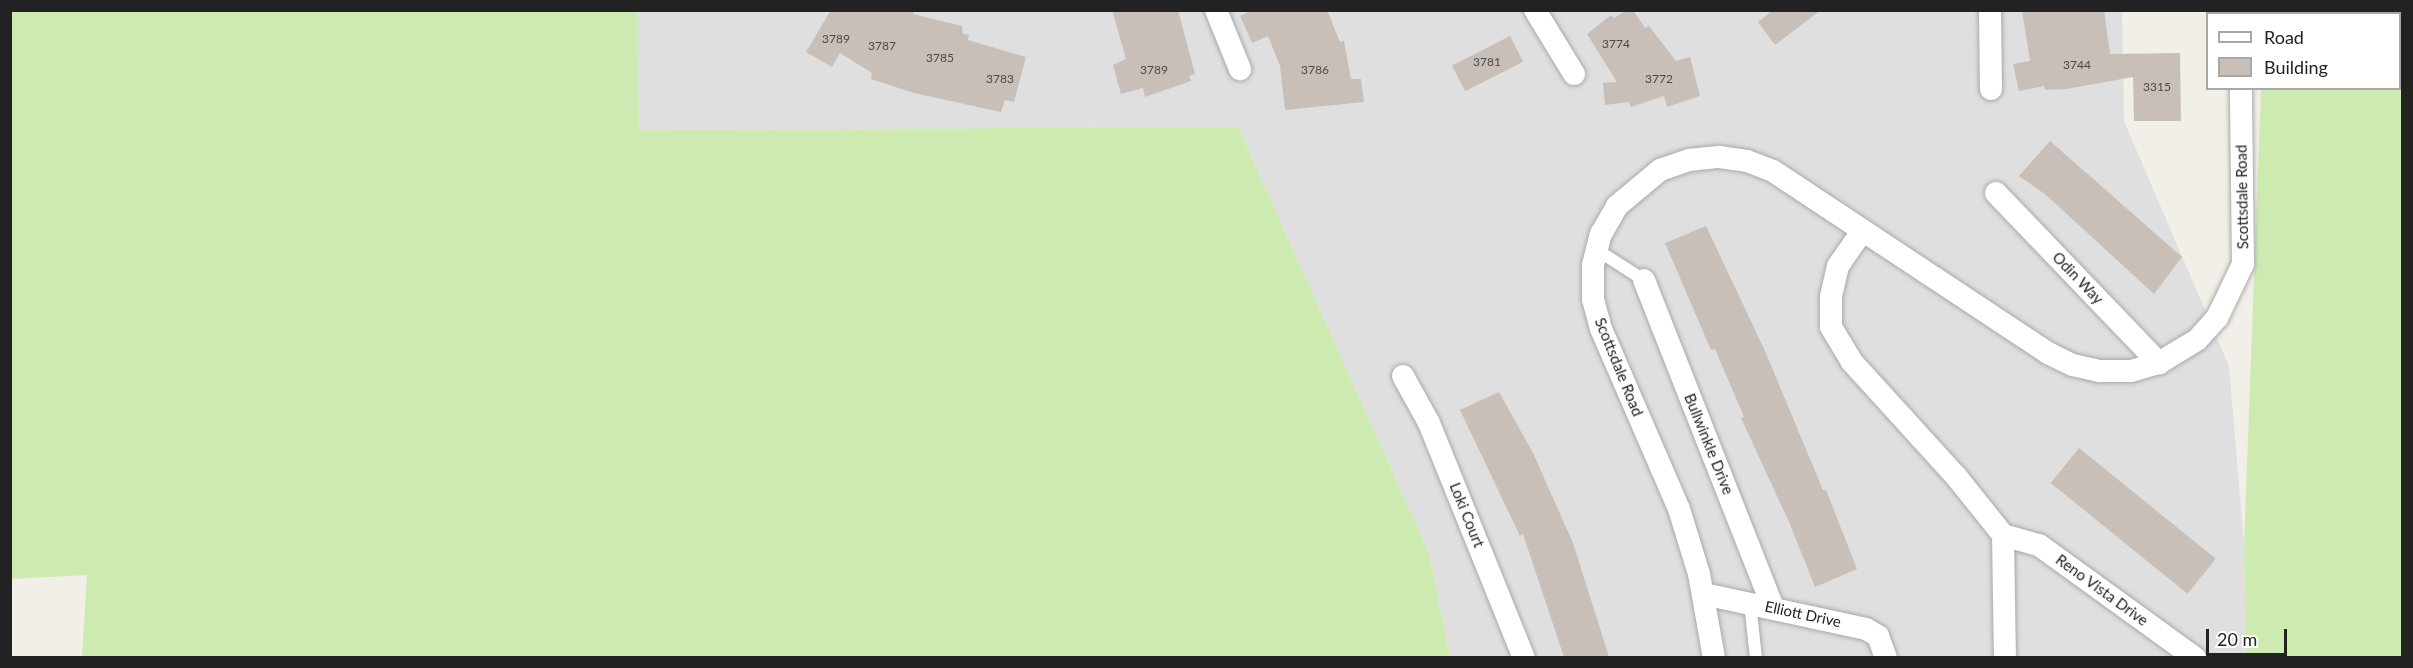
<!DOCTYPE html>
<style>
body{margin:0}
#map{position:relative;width:2413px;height:668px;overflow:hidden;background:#f2efe9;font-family:Lato,sans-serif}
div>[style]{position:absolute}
.residential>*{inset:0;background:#e0dfdf}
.grass>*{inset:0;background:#cdebb0}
.building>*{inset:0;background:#c7bfb8;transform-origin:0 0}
.roads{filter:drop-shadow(0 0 2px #a9a9a9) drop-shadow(0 0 2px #a9a9a9)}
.service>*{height:12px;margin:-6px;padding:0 6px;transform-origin:6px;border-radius:6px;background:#fff}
.minor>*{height:22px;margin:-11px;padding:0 11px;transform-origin:11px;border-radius:11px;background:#fff}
span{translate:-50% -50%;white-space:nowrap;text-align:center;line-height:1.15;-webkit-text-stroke:6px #fff;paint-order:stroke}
.number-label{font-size:12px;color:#4b4948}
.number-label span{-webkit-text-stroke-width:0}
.street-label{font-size:15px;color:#222}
.frame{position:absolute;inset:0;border:12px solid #222;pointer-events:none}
.legend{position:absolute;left:2206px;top:12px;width:195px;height:78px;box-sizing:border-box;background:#fff;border:2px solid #a7a7a7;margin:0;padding:8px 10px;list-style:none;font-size:18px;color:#222}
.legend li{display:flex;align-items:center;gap:12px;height:30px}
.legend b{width:30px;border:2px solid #a7a7a7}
.scale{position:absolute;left:2206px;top:629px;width:81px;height:27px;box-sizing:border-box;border:3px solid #222;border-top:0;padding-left:8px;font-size:18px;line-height:21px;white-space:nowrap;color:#222;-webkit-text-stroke:4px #fff;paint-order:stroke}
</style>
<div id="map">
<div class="residential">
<i style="clip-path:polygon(637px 11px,2122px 11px,2124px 121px,2229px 366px,2244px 544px,2246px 657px,1450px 657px,1429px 553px,1238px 127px,639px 130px)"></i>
</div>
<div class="grass">
<i style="clip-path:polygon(11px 10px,637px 11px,639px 130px,1238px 127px,1429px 553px,1450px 657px,82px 657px,87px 575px,11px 579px)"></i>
<i style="clip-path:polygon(2264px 11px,2402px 11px,2402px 657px,2246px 657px,2244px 544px,2261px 89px,2400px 88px,2400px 14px)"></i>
</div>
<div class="building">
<i style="clip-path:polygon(831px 10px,914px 10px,913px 14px,962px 26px,963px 34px,969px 35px,968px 40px,1026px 57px,1014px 102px,1005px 100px,1001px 112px,914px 93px,871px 79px,872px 73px,840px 53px,832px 67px,806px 52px)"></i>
<i style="clip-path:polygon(1112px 10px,1178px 10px,1195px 74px,1189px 76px,1191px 81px,1145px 97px,1143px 88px,1121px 94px,1113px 65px,1126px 59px)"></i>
<i style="clip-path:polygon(1253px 10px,1327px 10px,1340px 42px,1344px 41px,1351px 79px,1361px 79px,1364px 102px,1285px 110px,1280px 66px,1268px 36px,1252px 43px,1240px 16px)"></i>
<i style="clip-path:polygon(1627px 10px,1633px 10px,1645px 28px,1649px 26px,1676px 61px,1690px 57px,1700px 96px,1667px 107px,1664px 96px,1631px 107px,1629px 102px,1605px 105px,1603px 83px,1617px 82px,1587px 34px,1611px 15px,1614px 18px)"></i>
<i style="clip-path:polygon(1773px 10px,1821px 10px,1775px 45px,1758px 22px)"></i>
<i style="clip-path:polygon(2022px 10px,2104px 10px,2110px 54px,2180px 53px,2181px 121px,2134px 121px,2133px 77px,2066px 89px,2045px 90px,2044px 86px,2019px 91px,2013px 64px,2030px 61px)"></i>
<i style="left:1510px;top:36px;width:29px;height:65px;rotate:63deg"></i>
<i style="clip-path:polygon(2050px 141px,2182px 257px,2154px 294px,2046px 195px,2019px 176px)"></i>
<i style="clip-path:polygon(1706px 226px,1765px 351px,1823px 490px,1826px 490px,1857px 569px,1815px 587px,1789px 522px,1741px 418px,1744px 417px,1715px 349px,1711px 350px,1665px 243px)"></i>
<i style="clip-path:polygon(1499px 392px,1533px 453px,1573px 543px,1609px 657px,1564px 657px,1523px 534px,1520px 536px,1460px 410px)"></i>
<i style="left:2079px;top:448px;width:176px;height:45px;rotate:39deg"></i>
</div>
<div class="roads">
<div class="service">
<i style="left:1597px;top:250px;width:56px;rotate:32.6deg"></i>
<i style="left:1750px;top:603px;width:55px;rotate:83.8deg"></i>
</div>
<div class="minor">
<i style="left:1216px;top:10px;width:64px;rotate:67.9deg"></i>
<i style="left:1535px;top:10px;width:75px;rotate:58.6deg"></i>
<i style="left:1990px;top:10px;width:79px;rotate:89.3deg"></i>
<i style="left:2240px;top:10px;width:4px;rotate:90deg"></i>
<i style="left:1996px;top:193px;width:236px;rotate:46.2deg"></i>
<i style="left:1861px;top:233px;width:40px;rotate:124.9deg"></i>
<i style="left:1838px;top:266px;width:32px;rotate:103deg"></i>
<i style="left:1831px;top:297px;width:30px;rotate:90deg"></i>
<i style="left:1831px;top:327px;width:41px;rotate:59deg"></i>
<i style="left:1852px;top:362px;width:153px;rotate:47.7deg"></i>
<i style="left:1955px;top:475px;width:77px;rotate:51.3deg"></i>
<i style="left:1644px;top:280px;width:352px;rotate:68.5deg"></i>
<i style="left:1403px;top:376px;width:54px;rotate:61deg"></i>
<i style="left:1429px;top:423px;width:253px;rotate:68deg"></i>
<i style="left:2003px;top:535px;width:37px;rotate:16deg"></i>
<i style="left:2039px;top:545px;width:193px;rotate:35.9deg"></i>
<i style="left:2003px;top:535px;width:123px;rotate:89.1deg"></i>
<i style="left:1704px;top:594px;width:166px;rotate:12.2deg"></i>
<i style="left:1866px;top:629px;width:14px;rotate:30deg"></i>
<i style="left:1878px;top:636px;width:23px;rotate:70deg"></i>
<i style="left:1714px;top:658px;width:85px;rotate:-100.1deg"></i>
<i style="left:1699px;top:574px;width:68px;rotate:-107.1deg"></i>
<i style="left:1679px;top:509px;width:196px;rotate:-113.4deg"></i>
<i style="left:1601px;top:329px;width:31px;rotate:-105deg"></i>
<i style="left:1593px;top:299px;width:34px;rotate:-90deg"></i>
<i style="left:1593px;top:265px;width:32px;rotate:-76deg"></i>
<i style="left:1601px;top:234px;width:32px;rotate:-60deg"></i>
<i style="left:1617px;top:206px;width:56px;rotate:-39.9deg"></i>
<i style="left:1660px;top:170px;width:31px;rotate:-19deg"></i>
<i style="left:1689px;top:160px;width:30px;rotate:-6deg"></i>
<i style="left:1719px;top:157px;width:28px;rotate:8deg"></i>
<i style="left:1747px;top:161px;width:28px;rotate:21deg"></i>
<i style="left:1773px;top:171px;width:330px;rotate:33.5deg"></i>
<i style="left:2048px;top:353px;width:28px;rotate:26deg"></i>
<i style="left:2073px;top:365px;width:28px;rotate:13deg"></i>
<i style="left:2100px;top:371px;width:31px"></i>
<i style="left:2131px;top:371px;width:29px;rotate:-16deg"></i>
<i style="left:2159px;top:363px;width:44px;rotate:-31.2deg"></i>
<i style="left:2197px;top:340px;width:30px;rotate:-48deg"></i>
<i style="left:2217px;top:318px;width:60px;rotate:-64.3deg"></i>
<i style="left:2243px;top:264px;width:176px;rotate:-90.7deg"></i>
</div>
</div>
<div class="number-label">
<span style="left:836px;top:39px">3789</span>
<span style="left:1616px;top:44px">3774</span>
<span style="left:882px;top:46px">3787</span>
<span style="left:940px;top:58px">3785</span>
<span style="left:1487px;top:62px">3781</span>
<span style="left:2077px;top:65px">3744</span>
<span style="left:1154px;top:70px">3789</span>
<span style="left:1315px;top:70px">3786</span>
<span style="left:1000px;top:79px">3783</span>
<span style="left:1659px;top:79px">3772</span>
<span style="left:2157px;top:87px">3315</span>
</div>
<div class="street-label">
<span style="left:2242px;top:197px;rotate:-91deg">Scottsdale Road</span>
<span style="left:2078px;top:278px;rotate:46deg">Odin Way</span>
<span style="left:1619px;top:367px;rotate:68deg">Scottsdale Road</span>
<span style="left:1709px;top:444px;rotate:68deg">Bullwinkle Drive</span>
<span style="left:1467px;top:515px;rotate:68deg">Loki Court</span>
<span style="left:2102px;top:590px;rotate:36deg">Reno Vista Drive</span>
<span style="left:1803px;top:614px;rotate:12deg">Elliott Drive</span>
</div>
<div class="frame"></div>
<ul class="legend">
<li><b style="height:8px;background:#fff"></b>Road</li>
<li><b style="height:16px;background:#c7bfb8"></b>Building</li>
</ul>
<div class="scale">20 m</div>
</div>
